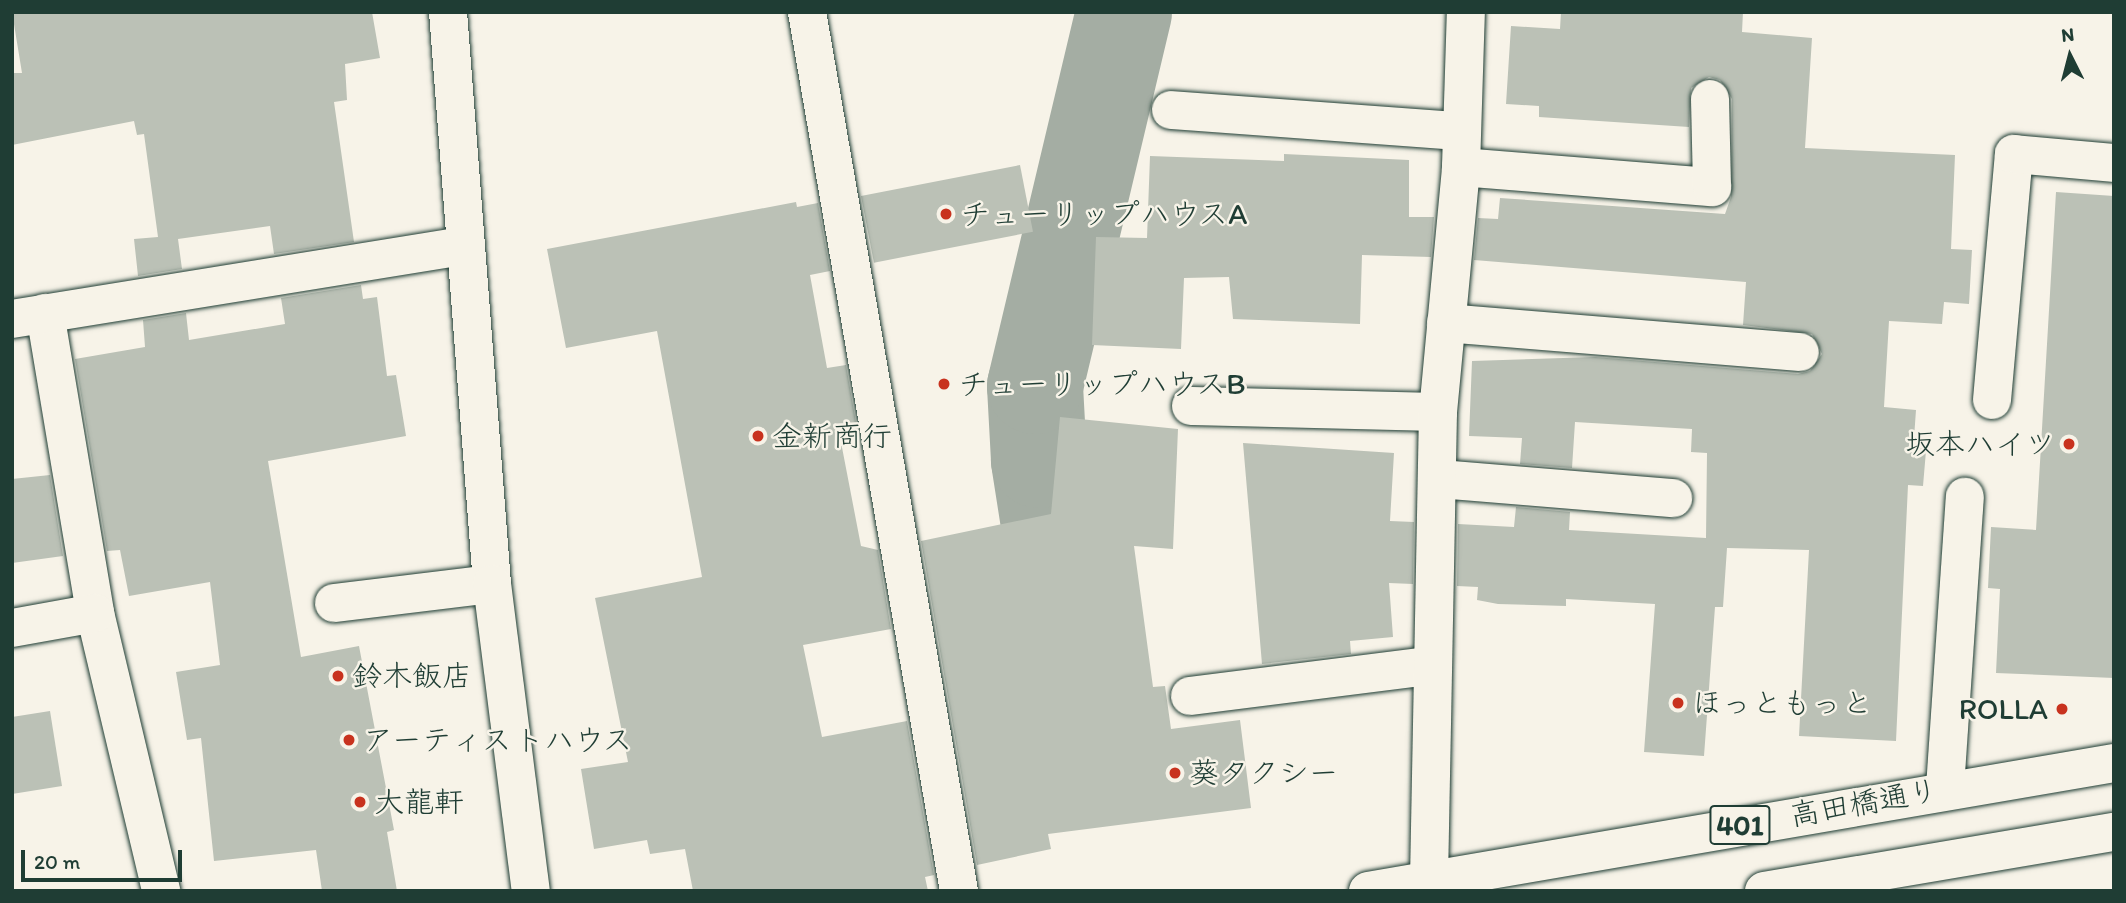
<!DOCTYPE html>
<meta charset="utf-8">
<style>
body{margin:0}
#map{position:relative;width:2126px;height:903px;overflow:hidden;background:#f7f3e8;font-family:Itim,"Klee One",sans-serif}
div>[style]{position:absolute}
.river>*{height:96px;margin:-48px;padding:0 48px;transform-origin:48px;border-radius:48px;background:#a4ada3}
.building>*{inset:0;background:#bbc1b6;transform-origin:0 0}
.roads{filter:drop-shadow(0 0 2px #1f3d34) drop-shadow(0 0 2px #1f3d34)}
.minor>*{height:38px;margin:-19px;padding:0 19px;transform-origin:19px;border-radius:19px;background:#f7f3e8}
.tertiary>*{height:38px;margin:-19px;padding:0 19px;transform-origin:19px;border-radius:19px;background:#f7f3e8}
.trunk>*{height:38px;margin:-19px;padding:0 19px;transform-origin:19px;border-radius:19px;background:#f7f3e8}
.dots>*{width:19px;height:19px;translate:-50% -50%;box-sizing:border-box;border:4px solid #f7f3e8;border-radius:50%}
span{translate:-50% -50%;white-space:nowrap;text-align:center;line-height:1.15;-webkit-text-stroke:5px #f7f3e8;paint-order:stroke}
.shield-label span{padding:2px 5px;background:#f7f3e8;border:2px solid;border-radius:5px;-webkit-text-stroke-width:0}
.shield-label{font-size:28px;color:#1f3d34;font-weight:700}
.poi-label{font-size:30px;color:#1f3d34}
.left{translate:0 -50%;text-align:left}
.right{translate:-100% -50%;text-align:right}
.street-label{font-size:30px;color:#1f3d34}
.frame{position:absolute;inset:0;border:14px solid #1f3d34;pointer-events:none}
.north{position:absolute;left:2035px;top:21px;width:70px;height:70px;-webkit-text-stroke:5px #f7f3e8;paint-order:stroke;rotate:354deg;font-size:19px;font-weight:700;line-height:28px;text-align:center;color:#1f3d34}
.north::after{content:'';display:block;margin:auto;width:24px;height:32px;background:#1f3d34;clip-path:polygon(50% 0,100% 100%,50% 72%,0 100%)}
.scale{position:absolute;left:21px;top:850px;width:161px;height:32px;box-sizing:border-box;border:4px solid #1f3d34;border-top:0;padding-left:9px;font-size:21px;line-height:24px;white-space:nowrap;color:#1f3d34;-webkit-text-stroke:5px #f7f3e8;paint-order:stroke}
</style>
<div id="map">
<div class="river">
<i style="left:1068px;top:646px;width:188px;rotate:-98.9deg"></i>
<i style="left:1039px;top:460px;width:74px;rotate:-93.1deg"></i>
<i style="left:1035px;top:386px;width:384px;rotate:-76.6deg"></i>
</div>
<div class="building">
<i style="clip-path:polygon(12px 12px,372px 12px,380px 58px,345px 64px,347px 100px,334px 102px,354px 242px,274px 254px,270px 226px,178px 239px,182px 269px,138px 276px,134px 239px,158px 237px,144px 134px,137px 135px,134px 121px,12px 145px,12px 73px,22px 73px)"></i>
<i style="clip-path:polygon(1561px 12px,1743px 12px,1742px 32px,1812px 38px,1805px 148px,1955px 155px,1951px 249px,1972px 250px,1969px 304px,1944px 302px,1942px 324px,1889px 321px,1884px 407px,1916px 410px,1914px 438px,1927px 439px,1923px 486px,1908px 485px,1896px 741px,1799px 736px,1809px 550px,1727px 548px,1723px 607px,1715px 607px,1704px 756px,1644px 752px,1655px 604px,1566px 599px,1566px 606px,1498px 604px,1477px 600px,1478px 587px,1457px 586px,1458px 524px,1514px 527px,1516px 507px,1570px 512px,1569px 530px,1706px 538px,1707px 453px,1691px 452px,1692px 429px,1575px 422px,1572px 468px,1520px 464px,1522px 438px,1469px 436px,1472px 361px,1595px 357px,1798px 374px,1810px 371px,1822px 354px,1812px 334px,1743px 325px,1746px 282px,1474px 260px,1478px 218px,1498px 219px,1500px 198px,1725px 214px,1731px 197px,1732px 99px,1720px 80px,1709px 77px,1691px 88px,1689px 127px,1539px 117px,1539px 106px,1506px 104px,1511px 26px,1560px 29px)"></i>
<i style="clip-path:polygon(1284px 154px,1409px 160px,1409px 217px,1434px 217px,1431px 257px,1362px 255px,1360px 324px,1233px 319px,1229px 277px,1184px 278px,1181px 349px,1092px 345px,1096px 237px,1147px 238px,1150px 156px,1284px 161px)"></i>
<i style="left:1020px;top:165px;width:68px;height:162px;rotate:79deg"></i>
<i style="clip-path:polygon(2056px 192px,2114px 196px,2114px 678px,1996px 673px,2000px 589px,1988px 588px,1991px 527px,2036px 530px)"></i>
<i style="clip-path:polygon(796px 202px,797px 207px,818px 203px,830px 271px,810px 275px,827px 368px,846px 365px,858px 434px,840px 437px,861px 546px,878px 550px,891px 629px,803px 645px,822px 737px,907px 721px,934px 875px,925px 877px,928px 891px,693px 891px,685px 849px,650px 854px,647px 840px,594px 849px,581px 769px,628px 762px,595px 598px,702px 577px,657px 331px,566px 348px,547px 249px)"></i>
<i style="clip-path:polygon(361px 285px,363px 299px,377px 297px,387px 376px,396px 375px,406px 436px,268px 461px,301px 657px,359px 646px,394px 830px,387px 832px,397px 891px,322px 891px,316px 850px,214px 861px,201px 738px,187px 740px,176px 672px,220px 665px,210px 582px,129px 596px,120px 550px,107px 551px,75px 359px,145px 347px,143px 320px,186px 313px,189px 340px,285px 324px,281px 298px)"></i>
<i style="clip-path:polygon(1060px 417px,1178px 429px,1173px 549px,1134px 546px,1153px 687px,1165px 686px,1171px 729px,1240px 720px,1251px 808px,1048px 834px,1051px 849px,977px 865px,921px 541px,1051px 514px)"></i>
<i style="clip-path:polygon(1243px 443px,1394px 453px,1390px 521px,1414px 522px,1413px 584px,1389px 583px,1393px 637px,1350px 641px,1351px 654px,1262px 664px)"></i>
<i style="clip-path:polygon(50px 475px,63px 556px,12px 563px,12px 479px)"></i>
<i style="clip-path:polygon(50px 711px,62px 786px,12px 794px,12px 717px)"></i>
</div>
<div class="roads">
<div class="minor">
<i style="left:807px;top:12px;width:892px;rotate:80.19deg"></i>
<i style="left:1171px;top:110px;width:290px;rotate:4.2deg"></i>
<i style="left:1461px;top:167px;width:252px;rotate:4.6deg"></i>
<i style="left:1712px;top:187px;width:88px;rotate:-91.3deg"></i>
<i style="left:45px;top:313px;width:304px;rotate:80.5deg"></i>
<i style="left:95px;top:613px;width:286px;rotate:76.6deg"></i>
<i style="left:12px;top:319px;width:458px;rotate:-9.2deg"></i>
<i style="left:1446px;top:323px;width:355px;rotate:4.7deg"></i>
<i style="left:1992px;top:400px;width:247px;rotate:-84.9deg"></i>
<i style="left:2014px;top:154px;width:100px;rotate:5.1deg"></i>
<i style="left:1191px;top:406px;width:247px;rotate:1.4deg"></i>
<i style="left:1440px;top:479px;width:234px;rotate:4.7deg"></i>
<i style="left:334px;top:603px;width:159px;rotate:-6.9deg"></i>
<i style="left:12px;top:628px;width:84px;rotate:-10.2deg"></i>
<i style="left:1190px;top:696px;width:240px;rotate:-7.2deg"></i>
<i style="left:1945px;top:788px;width:292px;rotate:-86.1deg"></i>
<i style="left:1429px;top:880px;width:468px;rotate:-88.9deg"></i>
<i style="left:1438px;top:412px;width:246px;rotate:-84.6deg"></i>
<i style="left:1461px;top:167px;width:155px;rotate:-88.2deg"></i>
</div>
<div class="tertiary">
<i style="left:448px;top:12px;width:574px;rotate:85.6deg"></i>
<i style="left:492px;top:584px;width:309px;rotate:82.8deg"></i>
</div>
<div class="trunk">
<i style="left:1368px;top:891px;width:757px;rotate:-9.74deg"></i>
<i style="left:1764px;top:891px;width:355px;rotate:-9.6deg"></i>
</div>
</div>
<div class="dots">
<i style="left:946px;top:214px;background:#c8321e"></i>
<i style="left:944px;top:384px;background:#c8321e"></i>
<i style="left:758px;top:436px;background:#c8321e"></i>
<i style="left:2069px;top:444px;background:#c8321e"></i>
<i style="left:338px;top:676px;background:#c8321e"></i>
<i style="left:1678px;top:703px;background:#c8321e"></i>
<i style="left:2062px;top:709px;background:#c8321e"></i>
<i style="left:349px;top:740px;background:#c8321e"></i>
<i style="left:1175px;top:773px;background:#c8321e"></i>
<i style="left:360px;top:802px;background:#c8321e"></i>
</div>
<div class="shield-label">
<span style="left:1740px;top:825px">401</span>
</div>
<div class="poi-label">
<span class="left" style="left:960px;top:214px">チューリップハウスA</span>
<span class="left" style="left:958px;top:384px">チューリップハウスB</span>
<span class="left" style="left:772px;top:436px">金新商行</span>
<span class="right" style="left:2055px;top:444px">坂本ハイツ</span>
<span class="left" style="left:352px;top:676px">鈴木飯店</span>
<span class="left" style="left:1692px;top:703px">ほっともっと</span>
<span class="right" style="left:2048px;top:709px">ROLLA</span>
<span class="left" style="left:363px;top:740px">アーティストハウス</span>
<span class="left" style="left:1189px;top:773px">葵タクシー</span>
<span class="left" style="left:374px;top:802px">大龍軒</span>
</div>
<div class="street-label">
<span style="left:1864px;top:803px;rotate:-10deg">高田橋通り</span>
</div>
<div class="frame"></div>
<div class="north">N</div>
<div class="scale">20 m</div>
</div>
